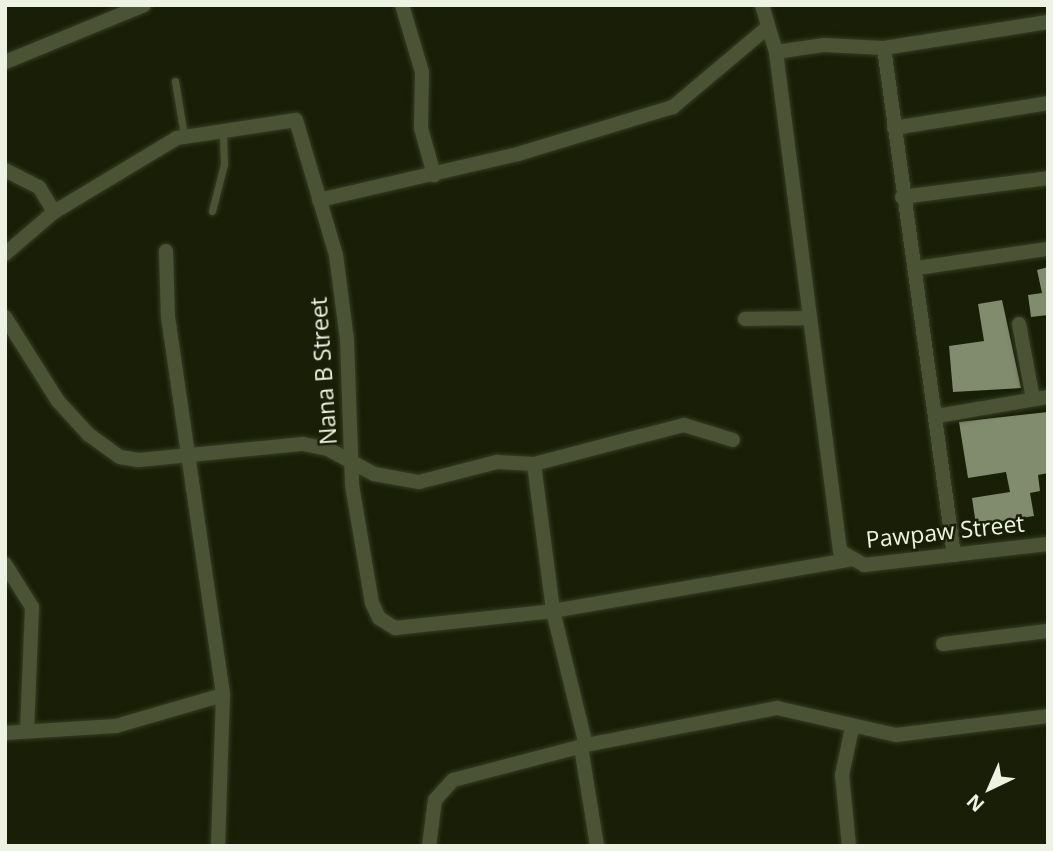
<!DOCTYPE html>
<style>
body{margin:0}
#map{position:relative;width:1053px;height:851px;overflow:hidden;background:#181f06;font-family:"Open Sans",sans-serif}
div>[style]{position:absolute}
.building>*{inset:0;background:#818b6d}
.roads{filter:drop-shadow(0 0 2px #363d25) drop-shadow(0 0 2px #363d25)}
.service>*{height:7px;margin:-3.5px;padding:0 3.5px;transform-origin:3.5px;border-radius:3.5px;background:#4a5435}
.minor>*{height:14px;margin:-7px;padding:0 7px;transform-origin:7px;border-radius:7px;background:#4a5435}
span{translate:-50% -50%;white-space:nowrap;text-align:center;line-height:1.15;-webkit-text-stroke:5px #181f06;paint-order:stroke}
.street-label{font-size:23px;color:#ecf3e2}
.frame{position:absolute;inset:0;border:7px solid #ecf3e2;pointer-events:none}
.north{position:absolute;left:955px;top:753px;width:70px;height:70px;-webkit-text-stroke:5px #181f06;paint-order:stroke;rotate:224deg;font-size:19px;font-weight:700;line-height:28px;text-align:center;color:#ecf3e2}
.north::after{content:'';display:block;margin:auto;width:24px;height:32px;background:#ecf3e2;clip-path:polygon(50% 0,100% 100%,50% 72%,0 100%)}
</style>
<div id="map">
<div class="building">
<i style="clip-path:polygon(1048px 267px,1048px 315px,1031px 317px,1028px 295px,1042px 293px,1037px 270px)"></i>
<i style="clip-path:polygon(1002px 300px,1021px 388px,953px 392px,949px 346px,984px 341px,978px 304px)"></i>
<i style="clip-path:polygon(1048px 412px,1048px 473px,1038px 475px,1040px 491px,1030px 493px,1034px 516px,976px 525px,972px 498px,1010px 492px,1006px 472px,968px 478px,959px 422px)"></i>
</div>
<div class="roads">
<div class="service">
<i style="left:175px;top:81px;width:56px;rotate:80.7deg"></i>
<i style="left:212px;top:211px;width:49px;rotate:-75.7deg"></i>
<i style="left:224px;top:164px;width:32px;rotate:-92deg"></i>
</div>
<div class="minor">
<i style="left:402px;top:5px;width:70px;rotate:73.4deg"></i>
<i style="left:422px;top:72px;width:56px;rotate:91deg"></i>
<i style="left:421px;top:128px;width:49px;rotate:74.5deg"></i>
<i style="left:762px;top:5px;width:49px;rotate:73.4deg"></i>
<i style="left:776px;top:52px;width:503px;rotate:82.69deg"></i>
<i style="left:840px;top:551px;width:28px;rotate:30deg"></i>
<i style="left:864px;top:565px;width:185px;rotate:-6.5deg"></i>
<i style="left:884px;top:48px;width:512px;rotate:82.14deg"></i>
<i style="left:776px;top:52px;width:49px;rotate:-8.3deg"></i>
<i style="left:824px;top:45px;width:60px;rotate:2.9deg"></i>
<i style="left:884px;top:48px;width:166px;rotate:-9deg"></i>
<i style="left:5px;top:62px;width:150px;rotate:-22.3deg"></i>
<i style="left:894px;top:128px;width:156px;rotate:-9.2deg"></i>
<i style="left:5px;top:170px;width:38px;rotate:27deg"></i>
<i style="left:39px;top:187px;width:29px;rotate:59deg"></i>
<i style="left:54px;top:212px;width:65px;rotate:139.4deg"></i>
<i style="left:902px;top:197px;width:147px;rotate:-7.4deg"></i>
<i style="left:319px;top:200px;width:204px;rotate:-13deg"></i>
<i style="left:518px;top:154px;width:162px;rotate:-16.9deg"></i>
<i style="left:673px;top:107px;width:124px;rotate:-40.1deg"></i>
<i style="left:54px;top:212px;width:144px;rotate:-31deg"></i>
<i style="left:177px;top:138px;width:120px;rotate:-8.6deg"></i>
<i style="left:296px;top:120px;width:141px;rotate:73.5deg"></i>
<i style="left:336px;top:255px;width:86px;rotate:82.6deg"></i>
<i style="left:347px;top:340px;width:145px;rotate:88deg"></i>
<i style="left:352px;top:485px;width:120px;rotate:80.4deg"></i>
<i style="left:372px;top:603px;width:17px;rotate:65deg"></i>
<i style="left:379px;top:618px;width:19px;rotate:32deg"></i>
<i style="left:395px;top:628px;width:159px;rotate:-6.1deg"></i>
<i style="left:553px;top:611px;width:299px;rotate:-9.8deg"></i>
<i style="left:166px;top:251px;width:66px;rotate:88.3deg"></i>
<i style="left:168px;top:317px;width:382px;rotate:81.7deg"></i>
<i style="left:223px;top:695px;width:151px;rotate:91.9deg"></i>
<i style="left:917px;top:268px;width:132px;rotate:-8.3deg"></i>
<i style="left:5px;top:317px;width:99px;rotate:57.8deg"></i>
<i style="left:58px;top:401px;width:45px;rotate:47.7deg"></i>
<i style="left:88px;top:434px;width:39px;rotate:36deg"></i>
<i style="left:120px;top:457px;width:19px;rotate:9deg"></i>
<i style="left:139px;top:460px;width:165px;rotate:-5.6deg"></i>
<i style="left:303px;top:444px;width:25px;rotate:11deg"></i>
<i style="left:328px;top:449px;width:52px;rotate:28.5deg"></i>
<i style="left:374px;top:474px;width:46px;rotate:10.1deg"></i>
<i style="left:419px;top:482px;width:81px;rotate:-14.4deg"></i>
<i style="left:497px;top:462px;width:37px;rotate:3deg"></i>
<i style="left:534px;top:464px;width:155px;rotate:-14.6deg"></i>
<i style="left:684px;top:425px;width:51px;rotate:17deg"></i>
<i style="left:745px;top:319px;width:64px;rotate:-0.9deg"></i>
<i style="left:1019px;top:324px;width:76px;rotate:79.4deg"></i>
<i style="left:937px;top:416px;width:113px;rotate:-9.7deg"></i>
<i style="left:534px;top:464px;width:148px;rotate:82.6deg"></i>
<i style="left:553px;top:611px;width:138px;rotate:76.2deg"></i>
<i style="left:5px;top:564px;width:51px;rotate:57.9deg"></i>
<i style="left:32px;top:607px;width:122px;rotate:92.3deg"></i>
<i style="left:943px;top:644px;width:106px;rotate:-7.1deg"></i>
<i style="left:5px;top:733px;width:111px;rotate:-3.6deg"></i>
<i style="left:116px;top:726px;width:111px;rotate:-16.2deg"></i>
<i style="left:581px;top:747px;width:100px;rotate:80.8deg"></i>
<i style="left:429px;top:846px;width:46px;rotate:-82.6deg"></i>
<i style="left:435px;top:800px;width:27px;rotate:-48deg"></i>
<i style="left:453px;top:780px;width:138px;rotate:-14.7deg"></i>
<i style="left:586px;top:745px;width:195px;rotate:-11deg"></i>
<i style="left:777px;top:708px;width:122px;rotate:12.8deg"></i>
<i style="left:896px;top:735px;width:153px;rotate:-7.1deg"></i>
<i style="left:849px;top:846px;width:71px;rotate:-95.6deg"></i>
<i style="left:842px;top:775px;width:48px;rotate:-78deg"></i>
</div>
</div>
<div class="street-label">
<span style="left:323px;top:371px;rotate:-94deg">Nana B Street</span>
<span style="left:945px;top:531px;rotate:-6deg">Pawpaw Street</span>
</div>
<div class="frame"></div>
<div class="north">N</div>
</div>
